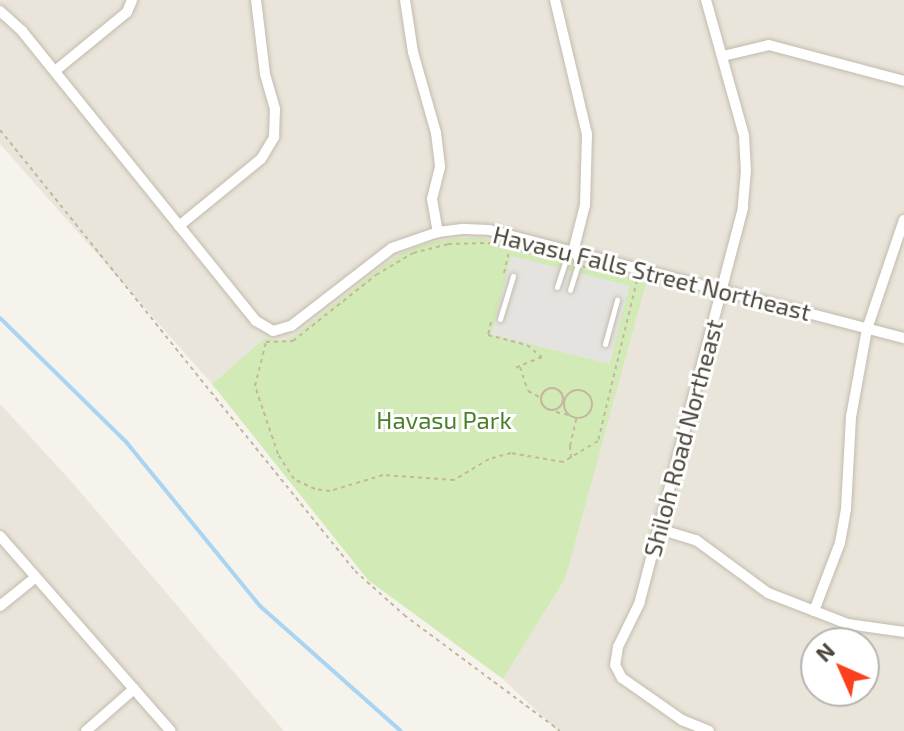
<!DOCTYPE html>
<style>
body{margin:0}
#map{position:relative;width:904px;height:731px;overflow:hidden;background:#f6f3ec;font-family:"Exo 2",sans-serif}
div>[style]{position:absolute}
.residential>*{inset:0;background:#eae5da}
.green>*{inset:0;background:#d2eab5}
.parking>*{inset:0;background:#e5e3e0;transform-origin:0 0}
.stream>*{height:4px;margin:-2px;padding:0 2px;transform-origin:2px;border-radius:2px;background:#a9d4f2}
.path>*{height:2px;margin-top:-1px;transform-origin:0;background:repeating-linear-gradient(90deg,#c4b79f 0 4px,transparent 0 8px)}
.path>.ring{margin:-1px;padding:0;box-sizing:content-box;background:none;border:2px solid #c4b79f;border-radius:50%}
.roads{filter:drop-shadow(0 0 2px #c2bbae) drop-shadow(0 0 2px #c2bbae)}
.lane>*{height:5px;margin:-2.5px;padding:0 2.5px;transform-origin:2.5px;border-radius:2.5px;background:#fff}
.street>*{height:10px;margin:-5px;padding:0 5px;transform-origin:5px;border-radius:5px;background:#fff}
span{translate:-50% -50%;white-space:nowrap;text-align:center;line-height:1.15;-webkit-text-stroke:6px #fff;paint-order:stroke}
.street-label{font-size:24px;color:#4b4439}
.park-label{font-size:24px;color:#4a7f2a}
.north{position:absolute;left:800px;top:627px;width:80px;height:80px;box-sizing:border-box;background:#fff;border:2px solid #b7b4b0;border-radius:50%;rotate:315deg;font-size:22px;font-weight:700;line-height:32px;text-align:center;color:#4b4439}
.north::after{content:'';display:block;margin:auto;width:28px;height:36px;background:#fc3f1d;clip-path:polygon(50% 0,100% 100%,50% 72%,0 100%)}
</style>
<div id="map">
<div class="residential">
<i style="clip-path:polygon(evenodd,0 0,904px 0,904px 731px,558px 731px,503px 679px,565px 579px,483px 238px,431px 242px,381px 267px,294px 336px,282px 341px,265px 338px,212px 384px,0 144px,0 0,816px 643px,864px 643px,864px 691px,816px 691px,816px 643px)"></i>
<i style="clip-path:polygon(0 404px,71px 481px,284px 731px,0 731px)"></i>
</div>
<div class="green">
<i style="clip-path:polygon(458px 238px,483px 238px,646px 283px,565px 579px,503px 679px,368px 580px,212px 384px,265px 338px,282px 341px,294px 336px,381px 267px,406px 251px,431px 242px)"></i>
</div>
<div class="parking">
<i style="left:511px;top:256px;width:122px;height:81px;rotate:14deg"></i>
</div>
<div class="stream">
<i style="left:0;top:318px;width:178px;rotate:44.5deg"></i>
<i style="left:127px;top:443px;width:210px;rotate:50.8deg"></i>
<i style="left:260px;top:606px;width:188px;rotate:41.6deg"></i>
</div>
<div class="path">
<i style="left:0;top:130px;width:566px;rotate:51.17deg"></i>
<i style="left:355px;top:571px;width:66px;rotate:41.9deg"></i>
<i style="left:404px;top:615px;width:194px;rotate:36.6deg"></i>
<i style="left:488px;top:243px;width:154px;rotate:13.9deg"></i>
<i style="left:637px;top:280px;width:166px;rotate:103.6deg"></i>
<i style="left:598px;top:441px;width:41px;rotate:149deg"></i>
<i style="left:563px;top:462px;width:53px;rotate:-170.2deg"></i>
<i style="left:511px;top:453px;width:23px;rotate:165deg"></i>
<i style="left:489px;top:459px;width:41px;rotate:149deg"></i>
<i style="left:454px;top:480px;width:71px;rotate:-176deg"></i>
<i style="left:383px;top:475px;width:55px;rotate:163.2deg"></i>
<i style="left:330px;top:491px;width:15px;rotate:-172deg"></i>
<i style="left:315px;top:489px;width:23px;rotate:-155deg"></i>
<i style="left:294px;top:479px;width:30px;rotate:-123deg"></i>
<i style="left:278px;top:454px;width:72px;rotate:-108.7deg"></i>
<i style="left:255px;top:386px;width:45px;rotate:-76deg"></i>
<i style="left:266px;top:342px;width:27px;rotate:-2deg"></i>
<i style="left:293px;top:341px;width:106px;rotate:-38.5deg"></i>
<i style="left:376px;top:275px;width:43px;rotate:-30.7deg"></i>
<i style="left:413px;top:253px;width:36px;rotate:-14deg"></i>
<i style="left:448px;top:244px;width:40px;rotate:-1.4deg"></i>
<i style="left:504px;top:273px;width:26px;rotate:-77deg"></i>
<i style="left:491px;top:322px;width:13px;rotate:103deg"></i>
<i style="left:488px;top:335px;width:40px;rotate:14.4deg"></i>
<i style="left:527px;top:345px;width:19px;rotate:39deg"></i>
<i style="left:542px;top:357px;width:29px;rotate:158deg"></i>
<i style="left:520px;top:367px;width:25px;rotate:72deg"></i>
<i style="left:528px;top:391px;width:15px;rotate:28deg"></i>
<i class="ring" style="left:541px;top:388px;width:20px;height:20px"></i>
<i class="ring" style="left:564px;top:390px;width:26px;height:26px"></i>
<i style="left:556px;top:412px;width:13px;rotate:13deg"></i>
<i style="left:571px;top:458px;width:12px;rotate:-95deg"></i>
<i style="left:570px;top:446px;width:28px;rotate:-77deg"></i>
</div>
<div class="roads">
<div class="lane">
<i style="left:557px;top:287px;width:28px;rotate:-72deg"></i>
<i style="left:566px;top:260px;width:11px;rotate:-49deg"></i>
<i style="left:573px;top:252px;width:13px;rotate:67deg"></i>
<i style="left:578px;top:264px;width:27px;rotate:107deg"></i>
<i style="left:500px;top:319px;width:45px;rotate:-73.2deg"></i>
<i style="left:605px;top:344px;width:46px;rotate:-74.7deg"></i>
</div>
<div class="street">
<i style="left:405px;top:0;width:53px;rotate:81.3deg"></i>
<i style="left:413px;top:52px;width:84px;rotate:74.1deg"></i>
<i style="left:436px;top:133px;width:34px;rotate:83deg"></i>
<i style="left:440px;top:167px;width:33px;rotate:104deg"></i>
<i style="left:432px;top:199px;width:34px;rotate:80deg"></i>
<i style="left:555px;top:0;width:138px;rotate:76.6deg"></i>
<i style="left:587px;top:134px;width:71px;rotate:91.6deg"></i>
<i style="left:585px;top:205px;width:49px;rotate:104.3deg"></i>
<i style="left:706px;top:0;width:140px;rotate:74.3deg"></i>
<i style="left:744px;top:135px;width:35px;rotate:87deg"></i>
<i style="left:746px;top:170px;width:38px;rotate:95deg"></i>
<i style="left:743px;top:208px;width:407px;rotate:104.7deg"></i>
<i style="left:640px;top:602px;width:50px;rotate:116.1deg"></i>
<i style="left:618px;top:647px;width:18px;rotate:99deg"></i>
<i style="left:615px;top:665px;width:15px;rotate:62deg"></i>
<i style="left:622px;top:678px;width:73px;rotate:35deg"></i>
<i style="left:682px;top:720px;width:29px;rotate:22deg"></i>
<i style="left:0;top:11px;width:30px;rotate:42deg"></i>
<i style="left:22px;top:31px;width:373px;rotate:51.1deg"></i>
<i style="left:256px;top:321px;width:20px;rotate:30deg"></i>
<i style="left:273px;top:331px;width:19px;rotate:-16deg"></i>
<i style="left:291px;top:326px;width:128px;rotate:-37.7deg"></i>
<i style="left:392px;top:248px;width:49px;rotate:-19.2deg"></i>
<i style="left:438px;top:232px;width:26px;rotate:-7deg"></i>
<i style="left:464px;top:229px;width:25px;rotate:2deg"></i>
<i style="left:489px;top:230px;width:429px;rotate:14.6deg"></i>
<i style="left:723px;top:56px;width:47px;rotate:-13.4deg"></i>
<i style="left:769px;top:45px;width:140px;rotate:14.9deg"></i>
<i style="left:55px;top:71px;width:93px;rotate:-39.3deg"></i>
<i style="left:127px;top:12px;width:13px;rotate:-67deg"></i>
<i style="left:179px;top:226px;width:106px;rotate:-39.3deg"></i>
<i style="left:261px;top:159px;width:26px;rotate:-59deg"></i>
<i style="left:274px;top:137px;width:28px;rotate:-88deg"></i>
<i style="left:275px;top:109px;width:36px;rotate:-106deg"></i>
<i style="left:265px;top:74px;width:75px;rotate:-96.9deg"></i>
<i style="left:659px;top:529px;width:39px;rotate:17deg"></i>
<i style="left:696px;top:540px;width:89px;rotate:36.4deg"></i>
<i style="left:768px;top:593px;width:86px;rotate:21.2deg"></i>
<i style="left:848px;top:624px;width:57px;rotate:8.1deg"></i>
<i style="left:0;top:536px;width:259px;rotate:48.8deg"></i>
<i style="left:0;top:606px;width:46px;rotate:-38.9deg"></i>
<i style="left:814px;top:611px;width:73px;rotate:-69.1deg"></i>
<i style="left:840px;top:543px;width:35px;rotate:-80deg"></i>
<i style="left:846px;top:509px;width:92px;rotate:-86.9deg"></i>
<i style="left:851px;top:417px;width:89px;rotate:-79.7deg"></i>
<i style="left:867px;top:329px;width:115px;rotate:-71.3deg"></i>
<i style="left:86px;top:731px;width:64px;rotate:-41.2deg"></i>
</div>
</div>
<div class="street-label">
<span style="left:652px;top:273px;rotate:14deg">Havasu Falls Street Northeast</span>
<span style="left:683px;top:438px;rotate:-75deg">Shiloh Road Northeast</span>
</div>
<div class="park-label">
<span style="left:444px;top:420px">Havasu Park</span>
</div>
<div class="north">N</div>
</div>
